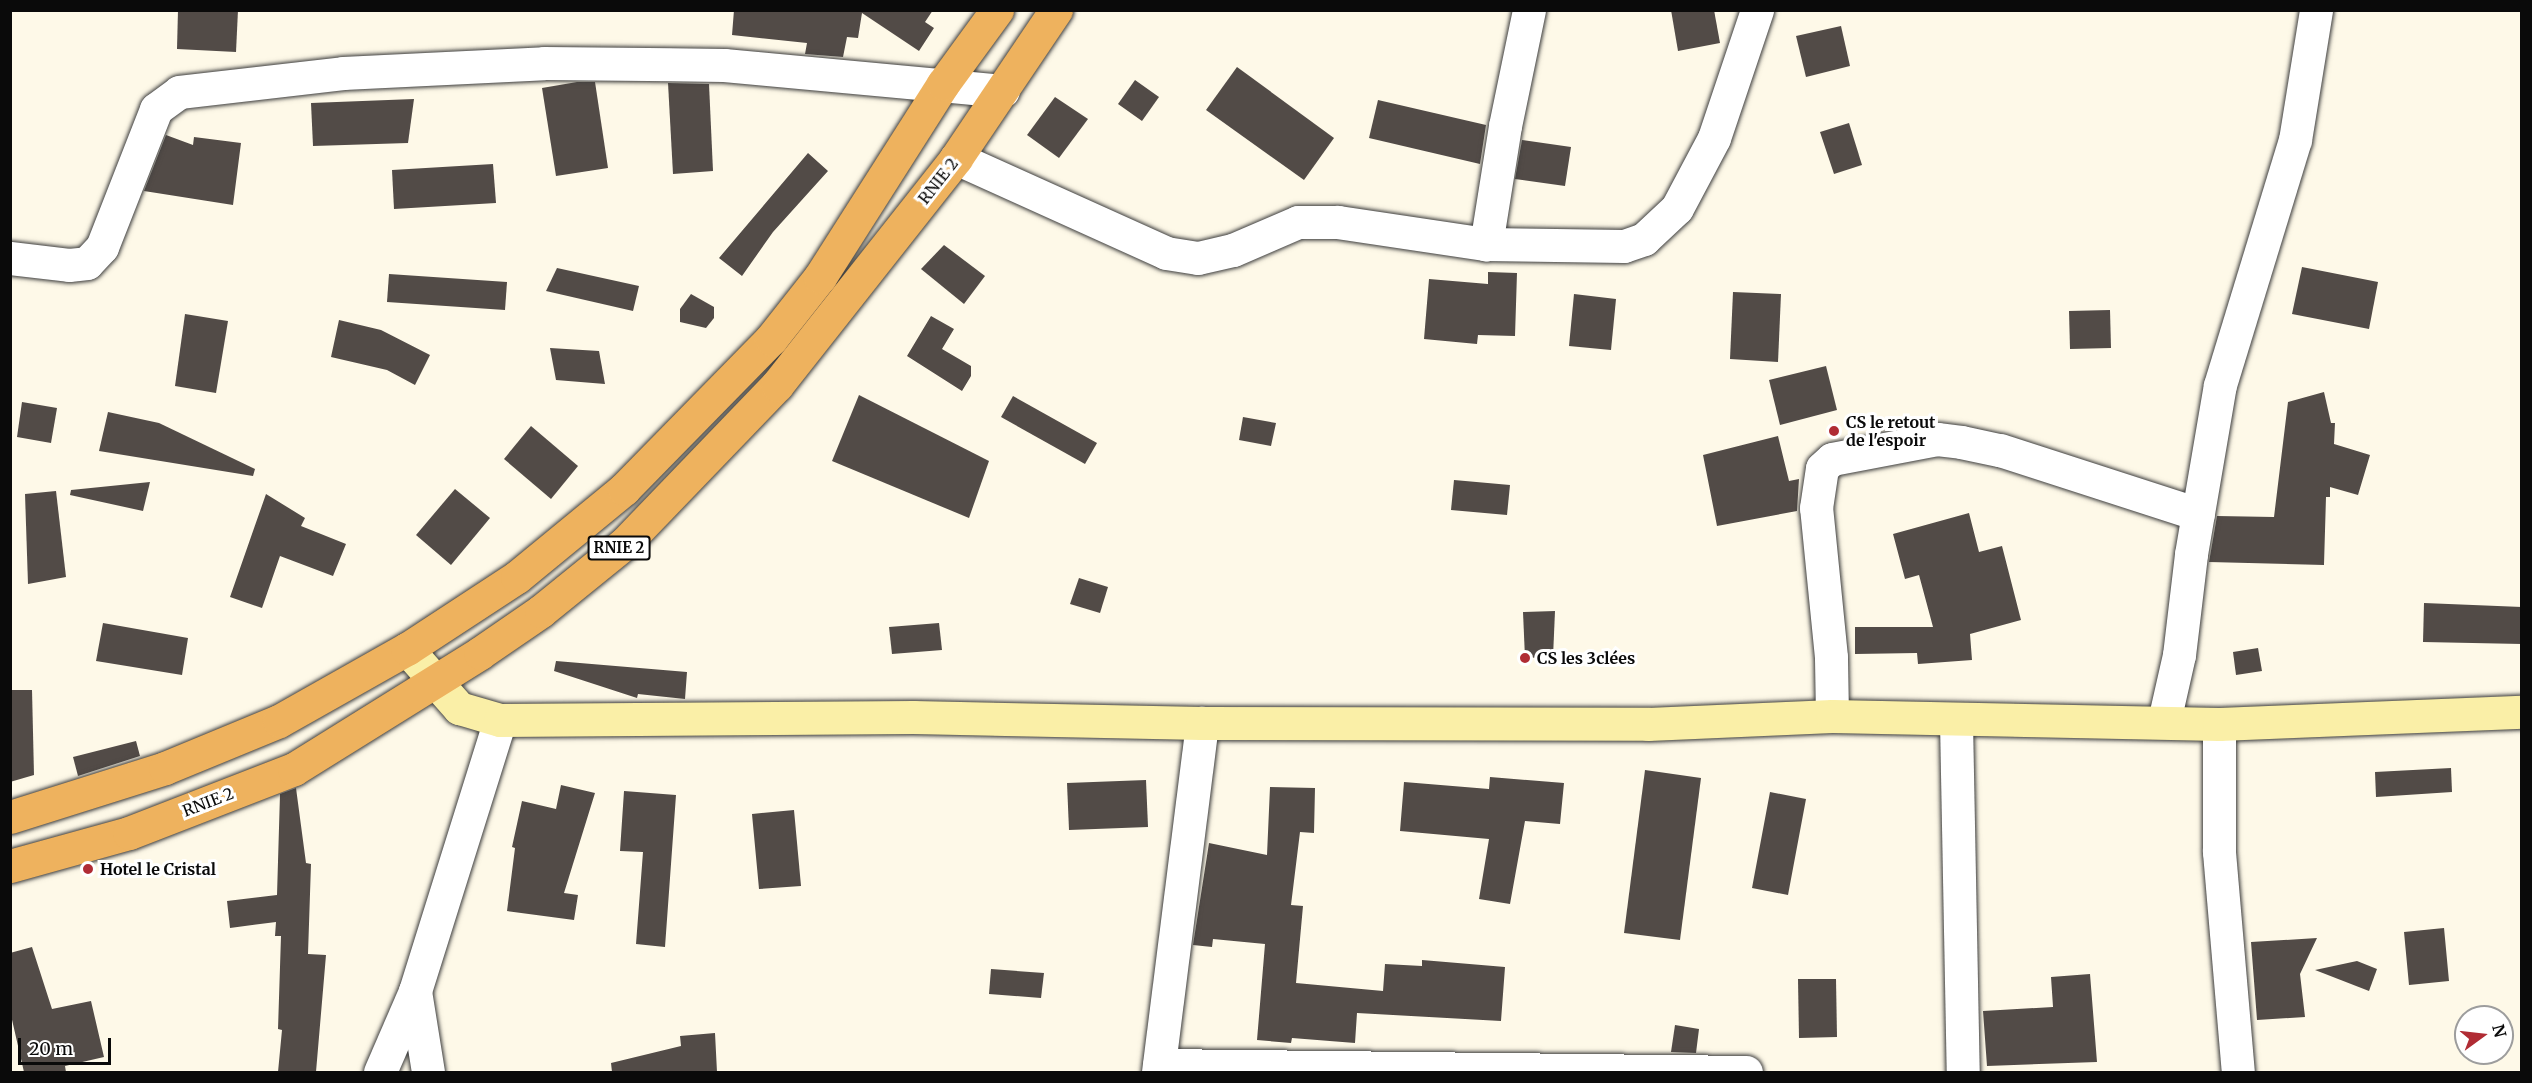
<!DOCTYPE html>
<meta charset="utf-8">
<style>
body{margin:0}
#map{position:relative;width:2532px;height:1083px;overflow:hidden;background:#fef9e8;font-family:Merriweather,serif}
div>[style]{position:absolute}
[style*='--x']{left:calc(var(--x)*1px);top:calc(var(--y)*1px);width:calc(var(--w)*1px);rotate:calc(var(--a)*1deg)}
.building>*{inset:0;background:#524b47}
.roads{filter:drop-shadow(0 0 2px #3d3d3d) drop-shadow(0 0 2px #3d3d3d)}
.minor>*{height:33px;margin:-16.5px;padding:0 16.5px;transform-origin:16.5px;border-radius:16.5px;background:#fff}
.secondary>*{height:33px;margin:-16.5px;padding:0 16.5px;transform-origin:16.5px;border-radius:16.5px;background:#faefa7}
.trunk>*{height:33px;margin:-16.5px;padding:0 16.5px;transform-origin:16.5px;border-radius:16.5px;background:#eeb25e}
.dots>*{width:16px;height:16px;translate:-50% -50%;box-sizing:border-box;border:3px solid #fff;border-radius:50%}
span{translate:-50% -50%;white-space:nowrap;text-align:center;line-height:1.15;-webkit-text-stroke:6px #fff;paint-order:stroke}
.shield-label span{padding:2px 4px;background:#fff;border:2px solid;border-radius:4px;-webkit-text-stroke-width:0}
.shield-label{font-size:15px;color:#0a0a0a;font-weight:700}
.street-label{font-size:16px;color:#0a0a0a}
.poi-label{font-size:16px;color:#0a0a0a;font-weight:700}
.left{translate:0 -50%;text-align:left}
.frame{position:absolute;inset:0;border:12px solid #0a0a0a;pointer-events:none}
.north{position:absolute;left:2454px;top:1005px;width:60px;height:60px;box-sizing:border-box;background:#fff;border:2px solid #9d9d9d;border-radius:50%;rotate:75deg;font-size:16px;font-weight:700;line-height:24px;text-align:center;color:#0a0a0a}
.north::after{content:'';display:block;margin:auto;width:21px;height:27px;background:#b02c34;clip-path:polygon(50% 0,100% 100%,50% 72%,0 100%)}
.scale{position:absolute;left:18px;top:1038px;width:93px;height:27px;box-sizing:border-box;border:3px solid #0a0a0a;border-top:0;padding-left:8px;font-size:18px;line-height:21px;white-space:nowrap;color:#0a0a0a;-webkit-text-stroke:4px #fff;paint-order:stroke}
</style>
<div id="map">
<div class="building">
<i style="clip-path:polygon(178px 10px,238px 10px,236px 52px,177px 49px)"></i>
<i style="clip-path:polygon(734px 10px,933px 10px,925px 22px,934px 28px,919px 51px,862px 13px,858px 38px,847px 37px,843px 57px,805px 54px,807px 43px,732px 35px)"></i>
<i style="clip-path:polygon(1671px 10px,1714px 10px,1720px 43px,1678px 51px)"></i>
<i style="clip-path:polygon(1841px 26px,1850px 66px,1806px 77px,1796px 36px)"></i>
<i style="clip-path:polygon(1237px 67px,1334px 138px,1304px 180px,1206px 110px)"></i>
<i style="clip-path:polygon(1135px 80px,1159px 97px,1142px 121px,1118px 104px)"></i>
<i style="clip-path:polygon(577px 82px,595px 82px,608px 168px,556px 176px,542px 88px)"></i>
<i style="clip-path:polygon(668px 83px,709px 84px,713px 171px,673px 174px)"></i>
<i style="clip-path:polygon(1055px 97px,1088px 119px,1059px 158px,1027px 135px)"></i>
<i style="clip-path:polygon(414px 99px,408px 143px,313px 146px,311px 103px)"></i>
<i style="clip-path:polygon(1378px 100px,1486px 125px,1480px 164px,1369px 138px)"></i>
<i style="clip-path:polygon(1849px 123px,1862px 165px,1834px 174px,1820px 132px)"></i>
<i style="clip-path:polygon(166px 135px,193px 145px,194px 137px,241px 143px,233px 205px,144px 191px)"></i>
<i style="clip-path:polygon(1522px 140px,1571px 147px,1565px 186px,1515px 179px)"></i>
<i style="clip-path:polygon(808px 153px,828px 171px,773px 232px,742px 276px,719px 258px)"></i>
<i style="clip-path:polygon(493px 164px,496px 203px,394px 209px,392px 170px)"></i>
<i style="clip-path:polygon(944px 245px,985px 276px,964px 304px,921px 269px)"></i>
<i style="clip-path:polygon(2302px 267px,2378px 282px,2369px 329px,2292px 314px)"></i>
<i style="clip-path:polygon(557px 268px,639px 286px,633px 311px,546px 291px)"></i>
<i style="clip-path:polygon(1488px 272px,1517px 273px,1515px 336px,1478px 335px,1477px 344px,1424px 339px,1429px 279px,1488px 284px)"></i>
<i style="clip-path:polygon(389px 274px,507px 282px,505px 310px,387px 302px)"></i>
<i style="clip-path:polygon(1733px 292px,1781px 294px,1778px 362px,1730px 359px)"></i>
<i style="clip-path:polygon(691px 294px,714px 307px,714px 318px,706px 328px,680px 322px,680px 309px)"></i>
<i style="clip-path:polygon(1574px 294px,1616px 299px,1611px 350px,1569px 346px)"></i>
<i style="clip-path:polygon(2110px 310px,2111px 348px,2070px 349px,2069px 311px)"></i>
<i style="clip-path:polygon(185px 314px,228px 321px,216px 393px,175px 386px)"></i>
<i style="clip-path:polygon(931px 316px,954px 329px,942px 349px,971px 366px,971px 376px,962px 391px,907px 356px)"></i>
<i style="clip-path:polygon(339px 320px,381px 330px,430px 355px,415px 385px,387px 370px,331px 357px)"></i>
<i style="clip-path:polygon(550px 348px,599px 351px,605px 384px,556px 380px)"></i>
<i style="clip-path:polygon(1826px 366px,1837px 410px,1780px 425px,1769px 380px)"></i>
<i style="clip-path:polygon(2324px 392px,2331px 423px,2335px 423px,2334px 444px,2370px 455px,2358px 495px,2330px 487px,2330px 497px,2326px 497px,2324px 565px,2209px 562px,2217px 516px,2274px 517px,2288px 402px)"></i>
<i style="clip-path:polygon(859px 395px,989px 461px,969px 518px,832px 461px)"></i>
<i style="clip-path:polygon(1013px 396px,1097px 443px,1085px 464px,1001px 417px)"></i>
<i style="clip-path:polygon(22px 402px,57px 408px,51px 443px,17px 437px)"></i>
<i style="clip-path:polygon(108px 412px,159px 423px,255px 469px,253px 476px,99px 451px)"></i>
<i style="clip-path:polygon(1243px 417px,1276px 423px,1271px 446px,1239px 440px)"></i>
<i style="clip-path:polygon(531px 426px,578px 466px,551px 499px,504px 459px)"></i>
<i style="clip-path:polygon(1778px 436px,1789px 481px,1799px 479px,1797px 511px,1717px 526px,1703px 455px)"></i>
<i style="clip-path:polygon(1454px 480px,1510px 485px,1507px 515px,1451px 510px)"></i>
<i style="clip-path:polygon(150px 482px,143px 511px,70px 495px,71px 490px)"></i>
<i style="clip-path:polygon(455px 489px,490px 518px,451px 565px,416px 535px)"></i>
<i style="clip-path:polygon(56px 491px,66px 577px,28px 584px,25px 494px)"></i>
<i style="clip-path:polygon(266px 494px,305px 518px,301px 526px,346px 544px,333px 576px,280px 556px,262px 608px,230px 597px)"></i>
<i style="clip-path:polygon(1969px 513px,1979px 552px,2002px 546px,2021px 620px,1970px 634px,1972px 660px,1918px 664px,1917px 653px,1855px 654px,1855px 627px,1933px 627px,1919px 575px,1905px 579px,1893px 534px)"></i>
<i style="clip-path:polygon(1079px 578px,1108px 587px,1100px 613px,1070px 604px)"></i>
<i style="clip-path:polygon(2424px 603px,2522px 607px,2522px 644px,2423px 642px)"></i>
<i style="clip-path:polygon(1555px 611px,1553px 657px,1525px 658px,1523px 612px)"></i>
<i style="clip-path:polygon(103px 623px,188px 638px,182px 675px,96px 661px)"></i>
<i style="clip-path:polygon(939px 623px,942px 650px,892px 654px,889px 627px)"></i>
<i style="clip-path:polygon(2258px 648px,2262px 671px,2236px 675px,2233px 652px)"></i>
<i style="clip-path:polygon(556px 661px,687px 672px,685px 699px,638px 694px,637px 698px,554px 671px)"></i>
<i style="clip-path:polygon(10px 690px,32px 690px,34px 775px,10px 782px)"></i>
<i style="clip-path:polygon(136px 741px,140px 756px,78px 776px,73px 757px)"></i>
<i style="clip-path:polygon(2451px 768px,2452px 792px,2376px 797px,2375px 772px)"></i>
<i style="clip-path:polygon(1645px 770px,1701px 778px,1680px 940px,1624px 933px)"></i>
<i style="clip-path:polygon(1490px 777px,1564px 783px,1560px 824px,1525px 821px,1510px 904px,1479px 899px,1489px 839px,1400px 831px,1404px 782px,1489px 789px)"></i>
<i style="clip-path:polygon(1146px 780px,1148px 827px,1069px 830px,1067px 783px)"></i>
<i style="clip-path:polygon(561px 785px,595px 793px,564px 893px,578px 895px,574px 920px,507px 911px,515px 848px,512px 847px,522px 801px,556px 809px)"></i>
<i style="clip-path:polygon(1270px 787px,1315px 788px,1314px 833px,1300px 832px,1291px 905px,1303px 906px,1296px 983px,1383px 991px,1385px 964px,1422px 966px,1422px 960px,1505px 967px,1501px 1021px,1357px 1013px,1355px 1043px,1292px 1038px,1291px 1043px,1257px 1040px,1265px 944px,1213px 939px,1212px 947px,1193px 945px,1209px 843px,1267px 855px)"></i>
<i style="clip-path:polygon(296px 788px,306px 863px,311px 864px,308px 954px,326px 955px,316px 1072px,278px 1072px,282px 1030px,278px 1029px,281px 936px,275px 936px,276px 922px,230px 928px,227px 901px,277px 895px,280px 794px)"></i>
<i style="clip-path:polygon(624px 791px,676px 795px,665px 947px,636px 944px,643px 852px,620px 851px)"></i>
<i style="clip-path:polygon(1770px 792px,1806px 799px,1788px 895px,1752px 888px)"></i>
<i style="clip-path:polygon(794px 810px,801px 886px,759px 889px,752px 814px)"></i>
<i style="clip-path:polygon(2444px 928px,2449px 981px,2409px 985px,2404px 932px)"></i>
<i style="clip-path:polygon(2317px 938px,2300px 974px,2305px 1017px,2257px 1020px,2251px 942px)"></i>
<i style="clip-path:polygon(32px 947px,52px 1009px,91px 1001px,104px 1057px,65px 1066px,66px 1072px,24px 1072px,10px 1011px,10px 953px)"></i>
<i style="clip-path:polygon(2357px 961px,2377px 969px,2369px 991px,2315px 970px)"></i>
<i style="clip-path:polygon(991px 969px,1044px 973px,1041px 998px,989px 994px)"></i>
<i style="clip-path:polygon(2090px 974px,2097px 1062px,1987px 1066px,1983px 1011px,2053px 1007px,2051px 977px)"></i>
<i style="clip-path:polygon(1798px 979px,1836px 979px,1837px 1037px,1799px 1038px)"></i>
<i style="clip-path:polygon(1675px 1025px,1699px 1029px,1696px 1053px,1671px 1052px)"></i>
<i style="clip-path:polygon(715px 1033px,717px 1072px,612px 1072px,611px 1063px,681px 1046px,680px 1036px)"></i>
</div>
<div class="roads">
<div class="minor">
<i style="--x:1529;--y:10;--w:118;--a:101.7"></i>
<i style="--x:1505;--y:126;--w:120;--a:99.1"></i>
<i style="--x:1486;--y:244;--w:138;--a:0.8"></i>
<i style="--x:1624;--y:246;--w:21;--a:-19"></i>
<i style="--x:1644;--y:239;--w:45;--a:-43.2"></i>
<i style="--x:1677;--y:208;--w:79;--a:-62.1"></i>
<i style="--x:1714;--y:138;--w:135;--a:-71.4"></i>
<i style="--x:956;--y:158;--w:230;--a:24.3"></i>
<i style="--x:1166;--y:253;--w:32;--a:9"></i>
<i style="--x:1198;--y:258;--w:36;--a:-13"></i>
<i style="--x:1233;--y:250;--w:71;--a:-23.3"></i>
<i style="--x:1298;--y:222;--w:40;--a:0"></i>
<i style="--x:1338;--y:222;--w:150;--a:8.5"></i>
<i style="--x:10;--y:258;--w:59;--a:6.8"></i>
<i style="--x:69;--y:265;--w:18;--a:-6"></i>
<i style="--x:87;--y:263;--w:22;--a:-47"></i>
<i style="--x:102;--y:247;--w:148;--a:-68.6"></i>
<i style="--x:156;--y:109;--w:29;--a:-36"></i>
<i style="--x:179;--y:92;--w:165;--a:-6.6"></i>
<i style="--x:343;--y:73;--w:201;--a:-2.8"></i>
<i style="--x:544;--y:63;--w:180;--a:0.6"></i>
<i style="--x:724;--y:65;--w:280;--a:5.3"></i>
<i style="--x:1832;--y:716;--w:59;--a:-91"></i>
<i style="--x:1831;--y:657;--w:150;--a:-95.7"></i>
<i style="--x:1816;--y:508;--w:40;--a:-81.5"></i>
<i style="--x:1822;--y:468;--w:13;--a:-42"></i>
<i style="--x:1832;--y:459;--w:107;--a:-10.8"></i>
<i style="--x:1937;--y:439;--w:24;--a:7"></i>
<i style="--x:1961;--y:442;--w:40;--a:12"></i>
<i style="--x:2000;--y:450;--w:208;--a:17.9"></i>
<i style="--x:1956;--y:721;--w:351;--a:88.9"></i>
<i style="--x:2164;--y:721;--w:68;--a:-77.2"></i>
<i style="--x:2179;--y:655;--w:102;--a:-83.2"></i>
<i style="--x:2191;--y:554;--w:171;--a:-80.3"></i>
<i style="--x:2220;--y:385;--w:256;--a:-73"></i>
<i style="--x:2295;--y:140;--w:132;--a:-80.8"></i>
<i style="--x:2219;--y:724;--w:128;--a:90"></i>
<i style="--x:2219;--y:852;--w:221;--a:85.1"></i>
<i style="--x:1159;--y:1065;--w:587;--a:0.68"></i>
<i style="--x:380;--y:1072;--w:88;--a:-66.6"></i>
<i style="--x:428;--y:1072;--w:82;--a:-99.1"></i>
<i style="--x:415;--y:991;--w:284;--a:-72.6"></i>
<i style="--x:1158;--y:1072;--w:352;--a:-82.8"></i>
</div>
<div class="secondary">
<i style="--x:407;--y:649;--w:79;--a:48.6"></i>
<i style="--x:459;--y:708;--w:43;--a:16.3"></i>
<i style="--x:500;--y:720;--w:413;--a:-0.4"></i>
<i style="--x:913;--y:717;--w:289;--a:1.2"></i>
<i style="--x:1202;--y:723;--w:446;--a:0.1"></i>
<i style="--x:1648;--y:724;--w:184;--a:-2.5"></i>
<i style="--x:1832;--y:716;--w:387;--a:1.2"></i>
<i style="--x:2219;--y:724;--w:303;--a:-2.3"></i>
</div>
<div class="trunk">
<i style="--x:10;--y:817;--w:163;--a:-17.5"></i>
<i style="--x:165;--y:768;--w:123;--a:-22.4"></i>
<i style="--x:279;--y:721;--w:147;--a:-29.4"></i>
<i style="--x:407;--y:649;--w:131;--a:-33.2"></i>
<i style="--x:517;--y:577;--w:139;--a:-39.4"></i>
<i style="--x:624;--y:489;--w:210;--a:-45.6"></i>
<i style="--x:771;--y:339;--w:79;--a:-51.7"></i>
<i style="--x:820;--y:277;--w:229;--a:-57.5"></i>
<i style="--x:943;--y:84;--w:92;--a:-53.9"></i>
<i style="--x:10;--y:866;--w:123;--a:-15.5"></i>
<i style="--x:129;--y:833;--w:177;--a:-21.2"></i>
<i style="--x:294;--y:769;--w:219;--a:-31.9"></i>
<i style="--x:480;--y:653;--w:74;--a:-34.5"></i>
<i style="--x:541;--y:611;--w:108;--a:-39"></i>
<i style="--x:625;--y:543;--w:219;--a:-46.1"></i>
<i style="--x:777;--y:385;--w:289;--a:-51.7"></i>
<i style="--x:956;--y:158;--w:179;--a:-56"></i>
</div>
</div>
<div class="dots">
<i style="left:1834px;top:431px;background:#b02c34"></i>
<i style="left:1525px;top:658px;background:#b02c34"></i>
<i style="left:88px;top:869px;background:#b02c34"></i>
</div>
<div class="shield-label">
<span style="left:619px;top:548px">RNIE 2</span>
</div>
<div class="street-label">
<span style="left:938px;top:181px;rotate:-52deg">RNIE 2</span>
<span style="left:208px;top:802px;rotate:-21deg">RNIE 2</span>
</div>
<div class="poi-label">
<span class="left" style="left:1846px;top:431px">CS le retout<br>de l'espoir</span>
<span class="left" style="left:1537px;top:658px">CS les 3clées</span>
<span class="left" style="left:100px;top:869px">Hotel le Cristal</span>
</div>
<div class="frame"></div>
<div class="north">N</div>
<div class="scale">20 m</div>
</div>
